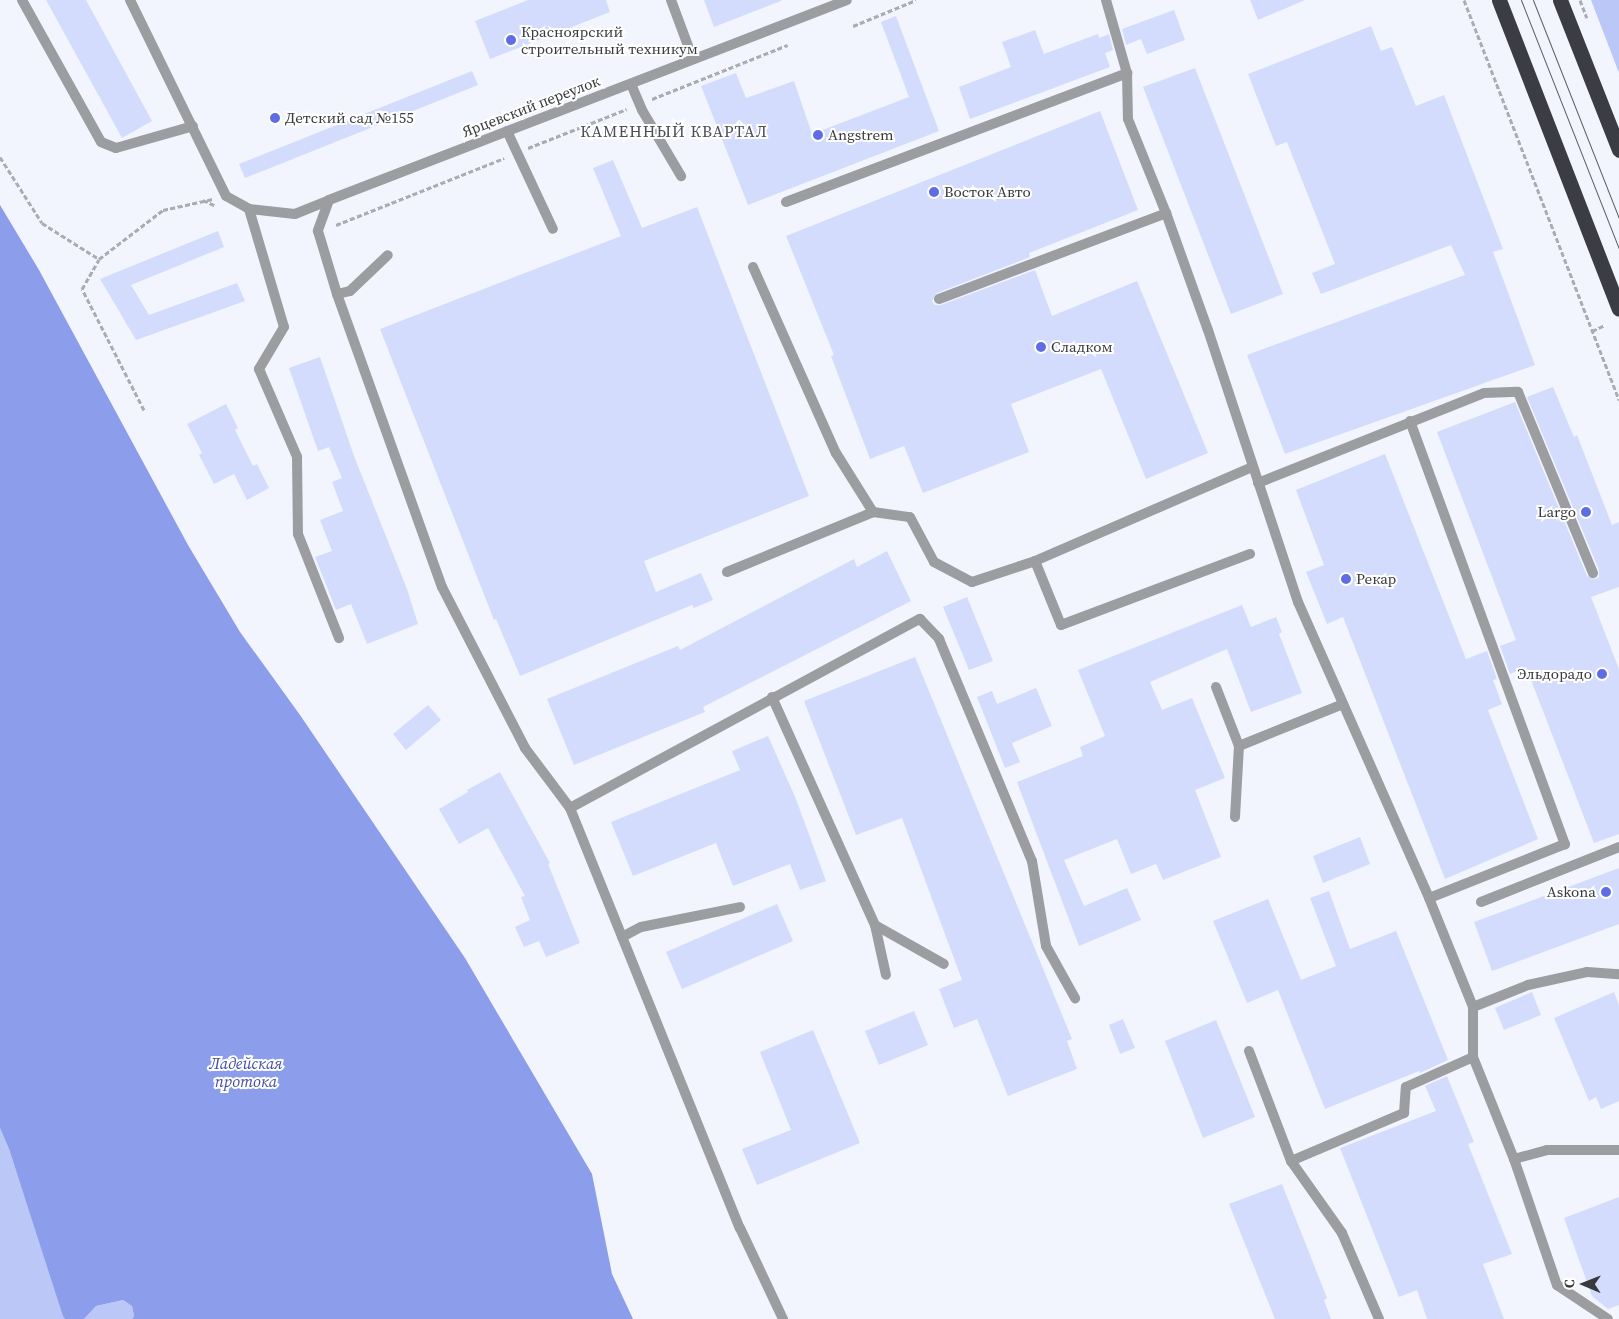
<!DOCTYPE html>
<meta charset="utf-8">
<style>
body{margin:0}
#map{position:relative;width:1619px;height:1319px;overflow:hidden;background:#f2f5fd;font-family:"Source Serif 4",serif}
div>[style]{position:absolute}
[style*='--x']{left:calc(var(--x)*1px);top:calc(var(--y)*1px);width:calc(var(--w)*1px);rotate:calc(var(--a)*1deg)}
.green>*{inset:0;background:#bbc7f6}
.water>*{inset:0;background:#8c9deb}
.building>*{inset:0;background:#d3dcfd}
.path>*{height:3px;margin-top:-1.5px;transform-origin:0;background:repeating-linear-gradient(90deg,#aaacb2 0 5px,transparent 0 7.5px)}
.lane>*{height:10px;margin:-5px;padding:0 5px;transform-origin:5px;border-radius:5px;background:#9c9da0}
.street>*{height:10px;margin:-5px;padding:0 5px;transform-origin:5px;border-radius:5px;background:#9c9da0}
.highway>*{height:15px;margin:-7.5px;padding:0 7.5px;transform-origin:7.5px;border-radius:7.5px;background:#3c3d44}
.tram>*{height:1px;margin:-0.5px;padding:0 0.5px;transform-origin:0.5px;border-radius:0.5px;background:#5d5f63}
.dots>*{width:14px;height:14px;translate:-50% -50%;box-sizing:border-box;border:2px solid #fff;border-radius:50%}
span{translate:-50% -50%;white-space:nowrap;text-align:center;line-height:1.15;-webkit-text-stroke:4px #fff;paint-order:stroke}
.poi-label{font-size:15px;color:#38393c}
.left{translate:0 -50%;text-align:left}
.right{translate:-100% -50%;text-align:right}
.street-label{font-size:15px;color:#38393c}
.neighbourhood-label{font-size:16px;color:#4d4f55;letter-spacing:1px}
.water-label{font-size:16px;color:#404ba6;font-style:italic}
.north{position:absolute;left:1559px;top:1259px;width:50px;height:50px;-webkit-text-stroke:4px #fff;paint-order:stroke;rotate:271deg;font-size:14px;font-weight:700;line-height:20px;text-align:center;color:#38393c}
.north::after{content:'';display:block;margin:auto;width:18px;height:22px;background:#38393c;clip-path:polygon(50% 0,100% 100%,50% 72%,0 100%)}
</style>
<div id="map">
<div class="green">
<i style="clip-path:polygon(1591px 0,1619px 0,1619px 73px)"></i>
<i style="clip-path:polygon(0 1128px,9px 1149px,65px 1319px,0 1319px)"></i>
<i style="clip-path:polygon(123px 1300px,132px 1306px,134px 1316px,132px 1319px,84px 1319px,96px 1306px)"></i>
</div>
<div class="water">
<i style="clip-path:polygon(0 205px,39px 270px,188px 545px,240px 632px,300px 715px,465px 958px,592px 1174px,612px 1274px,633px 1319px,132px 1319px,134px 1316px,132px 1306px,123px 1300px,96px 1306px,84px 1319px,65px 1319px,63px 1316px,9px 1149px,0 1128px)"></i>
</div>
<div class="building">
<i style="clip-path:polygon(46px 0,86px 0,152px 121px,122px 138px)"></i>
<i style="clip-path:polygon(528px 0,606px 0,610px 12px,490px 59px,475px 21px)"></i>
<i style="clip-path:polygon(704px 0,781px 0,781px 1px,714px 27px)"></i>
<i style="clip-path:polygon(1250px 0,1305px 0,1258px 20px)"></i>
<i style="clip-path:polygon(1174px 10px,1185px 40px,1147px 54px,1141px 39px,1126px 45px,1122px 29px)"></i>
<i style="clip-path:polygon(896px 16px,939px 131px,748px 205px,701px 86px,736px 73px,746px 98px,794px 81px,812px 134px,909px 97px,881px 22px)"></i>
<i style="clip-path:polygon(1371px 26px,1381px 51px,1392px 47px,1416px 106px,1444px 95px,1503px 249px,1493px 252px,1535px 365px,1285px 454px,1247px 355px,1465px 275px,1451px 245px,1321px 294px,1312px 273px,1335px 264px,1287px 142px,1276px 146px,1248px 74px)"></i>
<i style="clip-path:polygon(1035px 30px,1044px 54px,1098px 34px,1099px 38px,1109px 34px,1113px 50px,1105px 53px,1110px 67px,970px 119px,959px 87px,1011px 67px,1002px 42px)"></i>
<i style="clip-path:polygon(1195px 68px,1283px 294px,1231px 314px,1143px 87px)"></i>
<i style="clip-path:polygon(472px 71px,478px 85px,245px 178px,239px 164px)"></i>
<i style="clip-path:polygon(1100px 111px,1138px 210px,1029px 253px,1030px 257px,937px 293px,932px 301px,935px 305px,941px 305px,1035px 270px,1052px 316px,1137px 281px,1208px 453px,1146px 479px,1101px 369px,1011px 404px,1029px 452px,923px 493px,904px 446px,870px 459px,831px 356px,834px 355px,786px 236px)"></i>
<i style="clip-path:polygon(613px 160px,642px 228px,697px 207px,809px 496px,644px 561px,656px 592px,701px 573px,713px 600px,694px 608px,692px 605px,520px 676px,496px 619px,494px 620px,380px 329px,621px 236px,593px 168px)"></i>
<i style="clip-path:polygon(218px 231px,224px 247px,131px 285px,149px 315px,237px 283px,245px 301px,136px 340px,100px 279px)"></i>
<i style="clip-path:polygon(320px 357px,354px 456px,407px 589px,418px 624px,367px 644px,351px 604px,336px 610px,315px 557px,332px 551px,320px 520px,343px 511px,332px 482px,342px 478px,329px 447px,318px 451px,289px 368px)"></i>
<i style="clip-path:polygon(1553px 387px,1574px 437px,1577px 435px,1612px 525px,1619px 522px,1619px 587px,1591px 597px,1619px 669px,1619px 834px,1594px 843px,1526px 667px,1510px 674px,1500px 646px,1516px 640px,1437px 432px,1515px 402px,1587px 576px,1595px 579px,1599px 577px,1599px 570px,1527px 397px)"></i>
<i style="clip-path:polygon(226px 404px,238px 428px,235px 430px,253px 466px,257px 464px,269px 488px,247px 500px,234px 474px,214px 484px,199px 455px,202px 453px,187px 424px)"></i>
<i style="clip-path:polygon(1385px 454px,1466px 659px,1487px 651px,1497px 679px,1493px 680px,1502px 704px,1488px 710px,1538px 839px,1445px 879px,1343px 617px,1327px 624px,1306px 572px,1324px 565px,1296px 490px)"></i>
<i style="clip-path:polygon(887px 551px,911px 601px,703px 707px,705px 712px,574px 765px,547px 699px,678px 646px,680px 650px,854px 559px,857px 567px)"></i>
<i style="clip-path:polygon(967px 597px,993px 661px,969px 670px,943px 607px)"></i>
<i style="clip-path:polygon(1242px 605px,1251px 627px,1276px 617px,1282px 632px,1279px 634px,1302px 693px,1251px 712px,1227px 649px,1150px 682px,1162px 710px,1192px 698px,1225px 778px,1195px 790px,1221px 857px,1163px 880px,1156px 864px,1131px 874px,1117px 839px,1064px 860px,1084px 906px,1127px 888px,1141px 920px,1079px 946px,1017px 782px,1083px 756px,1080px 747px,1105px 736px,1078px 670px)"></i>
<i style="clip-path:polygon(915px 657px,1072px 1039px,1067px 1041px,1077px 1069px,1008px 1096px,977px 1019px,954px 1028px,939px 989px,962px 980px,902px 818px,856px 835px,804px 701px)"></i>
<i style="clip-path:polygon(1036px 688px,1052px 726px,1012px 743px,1020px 762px,1005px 768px,977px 697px,992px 691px,997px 704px)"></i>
<i style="clip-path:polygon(428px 705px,441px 720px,406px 750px,393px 734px)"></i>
<i style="clip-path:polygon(768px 736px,796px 799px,826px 881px,800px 890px,790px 864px,733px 886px,716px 843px,633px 876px,611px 822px,740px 770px,732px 751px)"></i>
<i style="clip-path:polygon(500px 772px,550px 863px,548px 864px,580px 943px,546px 957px,539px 941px,524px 947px,515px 927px,530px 920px,521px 897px,525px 896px,488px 828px,459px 844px,439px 809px,468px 792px,467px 790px)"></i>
<i style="clip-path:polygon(1360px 837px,1370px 864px,1323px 883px,1313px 856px)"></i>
<i style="clip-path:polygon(1619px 868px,1619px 924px,1492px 971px,1474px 922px)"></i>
<i style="clip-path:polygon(1329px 891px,1350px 949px,1396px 931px,1448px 1060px,1420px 1073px,1419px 1071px,1325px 1109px,1278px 990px,1247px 1003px,1213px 921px,1268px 899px,1301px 980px,1336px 966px,1310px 898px)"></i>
<i style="clip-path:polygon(777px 904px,793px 941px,682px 989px,666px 952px)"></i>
<i style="clip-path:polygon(1532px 992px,1541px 1015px,1504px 1030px,1495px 1008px)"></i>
<i style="clip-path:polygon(1614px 992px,1619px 1005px,1619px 1101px,1601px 1109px,1596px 1097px,1589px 1101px,1554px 1018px)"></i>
<i style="clip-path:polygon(914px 1011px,928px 1045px,879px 1065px,865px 1031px)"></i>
<i style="clip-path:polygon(1123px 1019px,1135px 1048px,1120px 1054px,1109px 1025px)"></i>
<i style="clip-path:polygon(1216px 1020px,1255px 1117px,1203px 1138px,1165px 1041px)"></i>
<i style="clip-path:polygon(813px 1030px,860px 1143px,757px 1185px,742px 1149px,791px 1130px,760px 1052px)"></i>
<i style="clip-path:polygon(1447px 1076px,1474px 1142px,1468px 1144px,1512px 1254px,1483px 1264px,1504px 1319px,1427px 1319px,1417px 1290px,1399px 1297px,1340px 1148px,1436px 1111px,1425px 1086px)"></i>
<i style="clip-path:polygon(1282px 1184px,1327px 1298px,1324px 1300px,1331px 1319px,1275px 1319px,1229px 1204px)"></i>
<i style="clip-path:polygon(1619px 1197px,1619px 1305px,1608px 1309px,1592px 1296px,1564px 1218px)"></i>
</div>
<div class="path">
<i style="--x:1464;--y:0;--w:429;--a:68.8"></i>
<i style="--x:1580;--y:0;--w:19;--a:69"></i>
<i style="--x:853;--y:26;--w:68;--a:-22.4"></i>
<i style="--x:652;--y:99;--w:146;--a:-21.7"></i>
<i style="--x:528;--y:148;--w:106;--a:-21.5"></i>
<i style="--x:0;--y:157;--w:78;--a:57.5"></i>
<i style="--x:42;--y:223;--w:67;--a:32.3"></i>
<i style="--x:203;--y:200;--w:14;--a:25"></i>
<i style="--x:336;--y:225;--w:181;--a:-21.7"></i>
<i style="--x:1592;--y:331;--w:14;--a:-25"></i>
<i style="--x:144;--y:410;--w:136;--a:-117.1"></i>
<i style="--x:82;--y:289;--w:34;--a:-60"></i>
<i style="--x:99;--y:259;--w:81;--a:-37.4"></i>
<i style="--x:163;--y:210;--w:51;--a:-12.4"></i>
</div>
<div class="lane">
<i style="--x:22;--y:0;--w:162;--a:60.9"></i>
<i style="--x:101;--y:142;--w:16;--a:22"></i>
<i style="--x:116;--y:148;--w:80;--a:-15.9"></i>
<i style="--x:1106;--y:0;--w:76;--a:74"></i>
<i style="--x:1127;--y:73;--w:46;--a:88.8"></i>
<i style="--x:1128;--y:119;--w:101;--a:68"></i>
<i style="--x:1166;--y:213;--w:124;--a:70.3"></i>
<i style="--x:1208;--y:330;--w:287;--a:71.7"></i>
<i style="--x:1298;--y:602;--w:324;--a:66.1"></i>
<i style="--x:1429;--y:898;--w:118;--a:68"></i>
<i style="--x:1473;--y:1007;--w:50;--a:90"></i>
<i style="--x:1473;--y:1057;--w:110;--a:68.1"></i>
<i style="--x:1514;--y:1159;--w:133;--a:71.2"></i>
<i style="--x:1557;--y:1285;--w:61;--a:33.7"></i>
<i style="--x:631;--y:84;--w:28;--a:67"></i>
<i style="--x:642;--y:110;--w:77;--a:59.4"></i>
<i style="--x:507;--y:131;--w:108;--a:64.9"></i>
<i style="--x:329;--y:200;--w:33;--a:110"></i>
<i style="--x:318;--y:231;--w:66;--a:73.2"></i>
<i style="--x:337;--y:294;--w:311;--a:70.3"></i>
<i style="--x:442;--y:587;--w:181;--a:62.7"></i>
<i style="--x:525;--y:748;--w:75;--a:53.1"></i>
<i style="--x:570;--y:808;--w:453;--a:68"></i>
<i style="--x:740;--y:1228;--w:101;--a:64.7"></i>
<i style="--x:786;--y:202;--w:365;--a:-20.7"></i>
<i style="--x:249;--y:209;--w:123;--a:73.5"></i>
<i style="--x:284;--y:327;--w:49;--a:120.8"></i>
<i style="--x:259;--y:369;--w:96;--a:66.6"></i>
<i style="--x:297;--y:457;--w:77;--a:89.3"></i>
<i style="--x:298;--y:534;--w:112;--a:68.5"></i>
<i style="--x:753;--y:267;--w:204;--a:66"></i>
<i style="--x:836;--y:453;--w:70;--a:57.9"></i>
<i style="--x:873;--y:512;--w:37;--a:8"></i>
<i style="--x:910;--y:517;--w:51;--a:61.9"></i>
<i style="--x:934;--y:562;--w:43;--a:27.8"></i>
<i style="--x:972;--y:582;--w:66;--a:-18.4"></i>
<i style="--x:1035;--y:561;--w:236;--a:-23.4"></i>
<i style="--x:337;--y:294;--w:13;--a:-13"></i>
<i style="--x:350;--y:291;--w:52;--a:-43.5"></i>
<i style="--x:939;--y:299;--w:243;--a:-20.7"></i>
<i style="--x:1410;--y:421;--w:451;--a:69.9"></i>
<i style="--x:1565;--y:844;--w:146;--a:158.3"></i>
<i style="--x:1258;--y:483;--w:243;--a:-21.7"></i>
<i style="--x:1484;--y:393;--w:34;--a:-2"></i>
<i style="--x:1518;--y:392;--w:196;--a:67.5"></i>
<i style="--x:1035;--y:561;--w:69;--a:67.9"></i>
<i style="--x:1061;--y:625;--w:202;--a:-20.6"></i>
<i style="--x:727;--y:572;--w:158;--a:-22.3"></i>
<i style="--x:1216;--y:687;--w:63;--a:68.7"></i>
<i style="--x:1239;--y:746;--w:112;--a:-22"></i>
<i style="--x:772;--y:697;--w:250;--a:65.7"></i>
<i style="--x:875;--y:925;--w:51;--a:77.6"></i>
<i style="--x:570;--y:808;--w:398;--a:-28.4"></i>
<i style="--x:920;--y:619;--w:28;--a:46"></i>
<i style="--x:939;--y:639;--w:241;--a:67.3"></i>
<i style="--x:1032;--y:861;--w:86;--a:80.6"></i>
<i style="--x:1046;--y:946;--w:60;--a:60.9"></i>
<i style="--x:1235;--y:817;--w:71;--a:-86.8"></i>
<i style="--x:1481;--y:902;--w:149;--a:-21.7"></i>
<i style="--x:875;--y:925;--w:79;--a:29.5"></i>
<i style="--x:622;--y:937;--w:21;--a:-28"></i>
<i style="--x:641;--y:927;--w:101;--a:-11.4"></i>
<i style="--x:1473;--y:1007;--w:59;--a:-21.8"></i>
<i style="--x:1528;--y:985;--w:60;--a:-12.4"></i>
<i style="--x:1587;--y:972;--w:32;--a:4"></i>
<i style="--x:1249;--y:1051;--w:118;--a:69.1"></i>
<i style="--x:1514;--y:1159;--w:34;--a:-15"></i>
<i style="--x:1547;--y:1150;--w:72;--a:0"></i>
<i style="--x:1379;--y:1319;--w:94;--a:-113.3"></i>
<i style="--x:1342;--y:1233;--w:88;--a:-125.3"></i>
<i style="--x:1291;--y:1161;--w:123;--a:-23"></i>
<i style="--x:1404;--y:1113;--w:26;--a:-86"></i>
<i style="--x:1406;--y:1087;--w:73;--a:-24.1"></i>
</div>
<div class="street">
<i style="--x:130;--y:0;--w:218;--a:63.9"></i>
<i style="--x:226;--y:196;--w:26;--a:29"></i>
<i style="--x:249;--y:209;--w:46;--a:6.2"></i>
<i style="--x:295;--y:214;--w:37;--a:-22"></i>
<i style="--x:329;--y:200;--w:555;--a:-21.11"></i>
<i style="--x:671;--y:0;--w:63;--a:69.6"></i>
</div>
<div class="highway">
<i style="--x:1499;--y:0;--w:331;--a:68.8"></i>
<i style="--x:1560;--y:0;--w:161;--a:68.5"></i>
</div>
<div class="tram">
<i style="--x:1521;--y:0;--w:268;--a:68.5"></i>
<i style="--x:1533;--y:0;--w:234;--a:68.5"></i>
</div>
<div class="dots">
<i style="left:511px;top:40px;background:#5e6de5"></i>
<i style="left:275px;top:118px;background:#5e6de5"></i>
<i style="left:818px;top:135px;background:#5e6de5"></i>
<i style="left:934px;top:192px;background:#5e6de5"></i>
<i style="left:1041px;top:347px;background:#5e6de5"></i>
<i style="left:1586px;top:512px;background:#5e6de5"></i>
<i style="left:1346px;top:579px;background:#5e6de5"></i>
<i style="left:1602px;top:674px;background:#5e6de5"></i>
<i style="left:1606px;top:892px;background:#5e6de5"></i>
</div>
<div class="poi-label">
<span class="left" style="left:521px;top:40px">Красноярский<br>строительный техникум</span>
<span class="left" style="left:285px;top:118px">Детский сад №155</span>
<span class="left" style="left:828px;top:135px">Angstrem</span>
<span class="left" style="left:944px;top:192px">Восток Авто</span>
<span class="left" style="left:1051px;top:347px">Сладком</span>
<span class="right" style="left:1576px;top:512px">Largo</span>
<span class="left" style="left:1356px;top:579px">Рекар</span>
<span class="right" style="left:1592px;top:674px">Эльдорадо</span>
<span class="right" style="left:1596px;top:892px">Askona</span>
</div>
<div class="street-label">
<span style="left:531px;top:106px;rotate:-21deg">Ярцевский переулок</span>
</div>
<div class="neighbourhood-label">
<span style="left:674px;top:131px">КАМЕННЫЙ КВАРТАЛ</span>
</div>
<div class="water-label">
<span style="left:246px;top:1072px">Ладейская<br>протока</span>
</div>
<div class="north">С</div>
</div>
